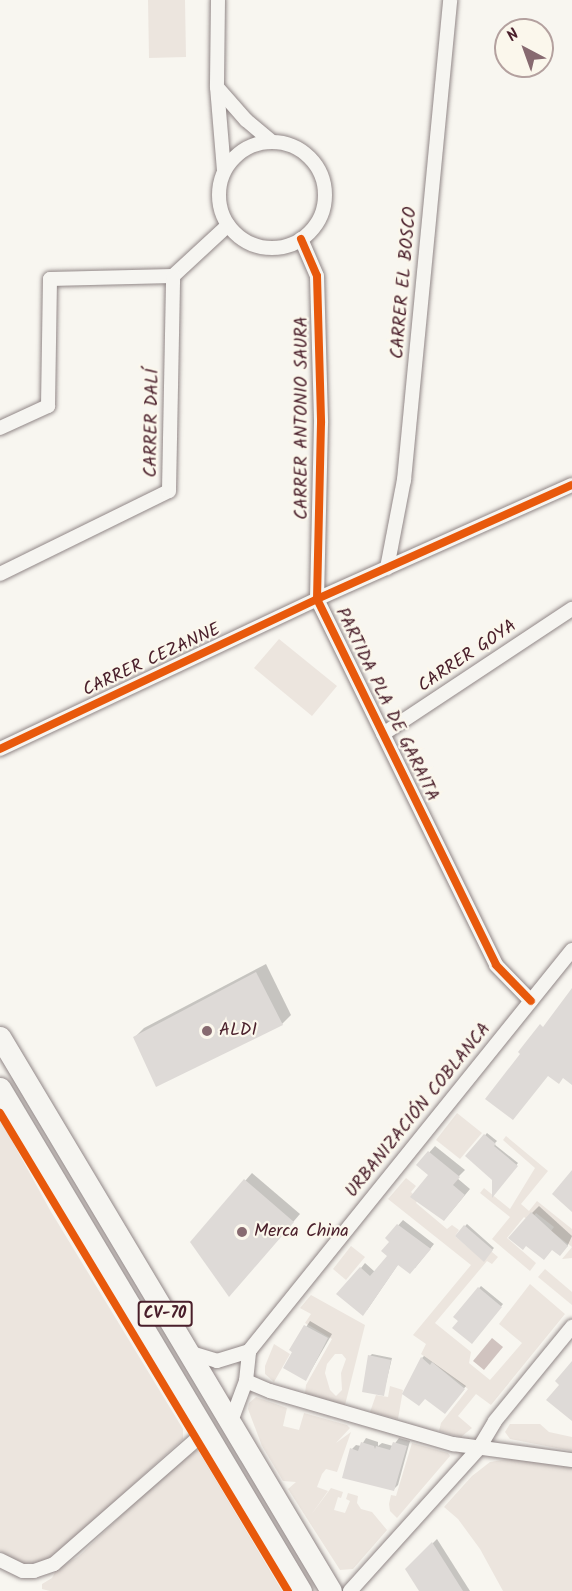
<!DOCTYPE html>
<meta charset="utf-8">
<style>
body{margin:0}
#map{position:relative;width:572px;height:1591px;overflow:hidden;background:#f8f6f0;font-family:Kalam,sans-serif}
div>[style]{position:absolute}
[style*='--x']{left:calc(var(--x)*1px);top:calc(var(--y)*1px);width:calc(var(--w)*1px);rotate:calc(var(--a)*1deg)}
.green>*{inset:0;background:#ece5de}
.water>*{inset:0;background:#d0c3bf}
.shadow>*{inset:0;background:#0003}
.building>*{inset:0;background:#dedad7}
.roads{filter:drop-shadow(0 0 2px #918787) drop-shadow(0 0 2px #918787)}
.street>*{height:14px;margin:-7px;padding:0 7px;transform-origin:7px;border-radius:7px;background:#f6f5f1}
.street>.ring{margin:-7px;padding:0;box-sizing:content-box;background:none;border:14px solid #f6f5f1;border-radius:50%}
.primary>*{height:21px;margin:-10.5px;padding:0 10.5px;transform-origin:10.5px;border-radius:10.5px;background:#f6f5f1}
.cycleway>*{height:8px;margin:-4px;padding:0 4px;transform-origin:4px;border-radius:4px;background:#e8590c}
.dots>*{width:16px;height:16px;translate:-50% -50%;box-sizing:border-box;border:3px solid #fbf7ec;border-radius:50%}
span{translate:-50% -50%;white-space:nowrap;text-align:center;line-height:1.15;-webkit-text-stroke:4.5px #fbf7ec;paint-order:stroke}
.shield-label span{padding:2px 4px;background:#fbf7ec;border:2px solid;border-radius:4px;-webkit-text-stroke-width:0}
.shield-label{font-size:16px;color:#4a1f2b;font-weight:700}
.street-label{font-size:18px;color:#4a1f2b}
.poi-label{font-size:18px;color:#4a1f2b}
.left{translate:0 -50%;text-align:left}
.north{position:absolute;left:494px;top:18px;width:60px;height:60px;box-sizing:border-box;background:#fbf7ec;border:2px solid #b4a19f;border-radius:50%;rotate:319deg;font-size:16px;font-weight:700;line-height:24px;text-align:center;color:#4a1f2b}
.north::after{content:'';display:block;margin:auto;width:21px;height:27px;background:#876a70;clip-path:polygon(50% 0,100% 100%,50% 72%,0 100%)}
</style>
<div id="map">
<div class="green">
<i style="clip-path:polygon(148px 0,185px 0,186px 57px,149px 58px)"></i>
<i style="clip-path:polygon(279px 639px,337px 686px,312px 716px,254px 668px)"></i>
<i style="clip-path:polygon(457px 1113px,482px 1133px,460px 1159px,436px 1140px)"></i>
<i style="clip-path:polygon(0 1119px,50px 1210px,183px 1429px,183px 1439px,60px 1551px,41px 1563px,19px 1563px,0 1551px)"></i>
<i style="clip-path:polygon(506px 1136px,548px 1171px,521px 1204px,529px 1211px,537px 1201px,572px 1229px,572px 1258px,562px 1259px,572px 1247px,551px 1231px,554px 1227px,536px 1213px,529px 1221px,524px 1217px,507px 1238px,536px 1263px,530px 1271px,492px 1239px,510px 1217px,480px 1193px,484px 1188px,510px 1209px,535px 1168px,503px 1140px)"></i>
<i style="clip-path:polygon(406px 1178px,416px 1186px,411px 1192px,418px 1199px,416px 1203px,447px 1229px,452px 1225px,459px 1230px,455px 1236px,470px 1249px,486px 1247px,498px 1257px,492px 1264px,487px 1261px,435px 1323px,471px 1352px,469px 1363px,490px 1380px,522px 1343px,499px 1324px,530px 1284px,565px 1314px,491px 1405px,476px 1394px,458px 1416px,472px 1428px,461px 1437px,439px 1431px,441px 1423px,468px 1389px,421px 1354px,426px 1344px,413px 1335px,471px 1265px,388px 1199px)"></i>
<i style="clip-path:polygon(351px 1246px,365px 1257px,346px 1280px,333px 1269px)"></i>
<i style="clip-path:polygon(545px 1269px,572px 1292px,572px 1305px,538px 1277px)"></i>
<i style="clip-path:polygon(evenodd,311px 1295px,365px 1325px,345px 1405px,305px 1394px,306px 1385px,332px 1339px,305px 1323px,311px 1314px,300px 1308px,311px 1295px,335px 1354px,342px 1354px,346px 1359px,341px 1373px,342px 1390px,336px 1396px,330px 1390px,325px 1373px,327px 1364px,335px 1354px)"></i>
<i style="clip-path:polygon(274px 1344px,290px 1354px,274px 1382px,265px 1374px,265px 1366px)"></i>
<i style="clip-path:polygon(390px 1386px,403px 1390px,398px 1419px,370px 1412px,376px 1395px,388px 1397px)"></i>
<i style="clip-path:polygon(256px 1397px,287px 1408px,283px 1426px,299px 1430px,304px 1413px,347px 1425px,350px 1428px,336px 1443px,351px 1432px,337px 1472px,326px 1469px,322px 1474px,317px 1487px,328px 1491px,311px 1515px,331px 1488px,343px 1492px,341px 1498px,338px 1497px,334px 1510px,345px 1513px,350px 1501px,346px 1499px,348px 1493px,358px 1496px,357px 1503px,361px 1509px,372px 1512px,387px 1530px,353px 1569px,340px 1570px,288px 1489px,296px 1482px,283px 1481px,262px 1446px,248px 1409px,249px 1403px)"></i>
<i style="clip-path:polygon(510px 1424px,540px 1424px,549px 1432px,572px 1437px,572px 1451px,510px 1439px,505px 1432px)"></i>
<i style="clip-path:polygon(412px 1443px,448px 1453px,450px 1456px,397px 1518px,390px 1511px,389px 1504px,391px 1495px,396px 1496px)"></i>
<i style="clip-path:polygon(198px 1450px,282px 1591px,50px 1591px,42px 1589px,42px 1584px,52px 1578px,56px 1570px,79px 1556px,173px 1466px,190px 1452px)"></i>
<i style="clip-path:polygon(515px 1458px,572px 1465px,572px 1591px,503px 1591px,480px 1549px,458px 1519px,444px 1507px,472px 1476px,490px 1462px)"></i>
</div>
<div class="water">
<i style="clip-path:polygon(492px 1338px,503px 1347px,484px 1370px,473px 1361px)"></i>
</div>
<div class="shadow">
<i style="clip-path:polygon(266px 964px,291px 1015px,282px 1024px,135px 1037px,144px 1028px)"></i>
<i style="clip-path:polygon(487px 1133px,497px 1141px,494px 1144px,518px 1163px,493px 1195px,494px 1180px,467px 1156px)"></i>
<i style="clip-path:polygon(435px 1146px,465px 1170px,457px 1178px,470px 1189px,450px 1213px,430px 1175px,418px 1165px)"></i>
<i style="clip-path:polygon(252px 1173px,300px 1214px,236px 1288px,192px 1242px)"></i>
<i style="clip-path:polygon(539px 1206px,572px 1236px,567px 1247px,553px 1249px,527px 1245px,532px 1213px)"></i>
<i style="clip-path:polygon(403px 1220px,434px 1244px,415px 1268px,399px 1263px,367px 1310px,361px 1268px,365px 1263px,375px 1272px,390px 1255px,391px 1241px,387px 1238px)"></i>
<i style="clip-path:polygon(467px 1224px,494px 1248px,484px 1259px,457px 1235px)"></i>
<i style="clip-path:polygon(481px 1286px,503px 1304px,472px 1342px,455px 1316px)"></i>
<i style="clip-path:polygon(310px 1321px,332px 1334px,306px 1379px,291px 1350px)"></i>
<i style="clip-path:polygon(372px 1354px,392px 1358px,383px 1395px,370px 1356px)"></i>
<i style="clip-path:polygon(424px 1356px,466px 1386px,445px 1412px,422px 1358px)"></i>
<i style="clip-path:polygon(366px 1438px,378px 1442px,378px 1446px,382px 1443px,393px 1446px,399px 1438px,410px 1441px,398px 1485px,394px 1489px,352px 1449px,356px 1445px,361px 1446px)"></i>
<i style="clip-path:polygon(437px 1539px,470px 1591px,421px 1591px,407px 1569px)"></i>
</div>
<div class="building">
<i style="clip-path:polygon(256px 972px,283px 1025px,156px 1087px,133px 1037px)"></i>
<i style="clip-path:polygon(572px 988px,572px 1085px,563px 1078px,559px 1084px,548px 1076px,513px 1120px,485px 1099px,520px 1054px,518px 1052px,525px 1043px,540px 1024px,543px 1027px)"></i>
<i style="clip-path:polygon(484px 1134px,496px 1144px,494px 1146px,518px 1166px,492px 1198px,492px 1180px,465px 1156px)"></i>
<i style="clip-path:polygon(428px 1151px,460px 1177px,453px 1185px,465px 1195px,444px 1221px,410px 1197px,428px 1175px,416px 1165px)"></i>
<i style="clip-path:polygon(572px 1170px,572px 1212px,552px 1194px)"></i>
<i style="clip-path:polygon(244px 1179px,294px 1222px,229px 1297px,190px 1242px)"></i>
<i style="clip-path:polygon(531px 1212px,568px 1246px,560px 1256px,552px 1250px,544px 1260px,526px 1246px,523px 1250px,508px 1238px)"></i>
<i style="clip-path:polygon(397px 1224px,431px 1249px,410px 1274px,398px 1265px,363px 1316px,336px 1294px,360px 1267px,370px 1276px,387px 1256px,381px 1251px,389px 1242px,385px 1238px)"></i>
<i style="clip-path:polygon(464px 1225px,493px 1250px,484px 1262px,455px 1236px)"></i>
<i style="clip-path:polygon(478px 1287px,502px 1307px,472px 1344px,452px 1328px,458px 1321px,453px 1317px)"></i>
<i style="clip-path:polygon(304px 1325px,328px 1338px,306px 1381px,283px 1368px,292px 1352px,289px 1350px)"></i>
<i style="clip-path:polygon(368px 1355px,391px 1360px,384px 1396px,362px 1392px)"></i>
<i style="clip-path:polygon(421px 1357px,430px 1365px,432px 1362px,465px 1389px,445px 1414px,425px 1399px,419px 1406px,402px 1394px)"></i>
<i style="clip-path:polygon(572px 1361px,572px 1421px,546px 1400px,559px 1385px,555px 1381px)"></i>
<i style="clip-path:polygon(361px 1442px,374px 1446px,375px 1449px,376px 1446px,390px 1450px,393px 1442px,407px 1446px,394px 1491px,342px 1478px,350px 1448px,358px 1451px)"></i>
<i style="clip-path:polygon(432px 1542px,463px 1591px,419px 1591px,405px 1569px)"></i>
</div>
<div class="roads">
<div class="street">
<i style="--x:218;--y:0;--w:87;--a:90.7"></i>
<i style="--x:217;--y:87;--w:84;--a:85.2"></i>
<i style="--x:217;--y:87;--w:44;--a:48.7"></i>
<i style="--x:246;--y:120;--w:34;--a:40"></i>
<i class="ring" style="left:219px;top:142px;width:92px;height:92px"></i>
<i style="--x:301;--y:239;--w:40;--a:66.6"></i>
<i style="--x:317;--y:276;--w:147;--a:88.4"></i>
<i style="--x:321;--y:423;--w:176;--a:91.3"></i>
<i style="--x:317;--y:599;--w:407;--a:63.9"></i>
<i style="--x:496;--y:965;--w:50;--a:45.8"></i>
<i style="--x:0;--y:428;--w:53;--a:-24.6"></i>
<i style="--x:48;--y:406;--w:127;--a:-89.1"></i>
<i style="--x:50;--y:279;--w:123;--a:-1.4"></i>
<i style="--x:173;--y:276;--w:75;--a:-42.8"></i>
<i style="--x:387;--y:568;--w:90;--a:-79.1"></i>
<i style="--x:404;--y:480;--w:482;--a:-84.5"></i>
<i style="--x:0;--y:574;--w:188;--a:-26.2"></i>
<i style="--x:169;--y:491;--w:215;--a:-88.9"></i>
<i style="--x:383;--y:734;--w:227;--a:-33.5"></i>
<i style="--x:0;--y:749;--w:351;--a:-25.3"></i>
<i style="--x:317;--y:599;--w:279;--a:-24.1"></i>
<i style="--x:249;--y:1351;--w:515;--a:-51.15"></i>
<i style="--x:188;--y:1352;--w:30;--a:17"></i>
<i style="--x:217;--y:1361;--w:34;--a:-17"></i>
<i style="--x:246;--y:1381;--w:26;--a:23"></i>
<i style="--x:270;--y:1391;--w:191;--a:16.2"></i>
<i style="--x:453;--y:1444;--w:120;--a:7.7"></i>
<i style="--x:230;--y:1424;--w:46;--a:-69.6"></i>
<i style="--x:246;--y:1381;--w:30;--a:-84"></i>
<i style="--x:0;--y:1560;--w:25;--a:26"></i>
<i style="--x:23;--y:1571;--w:11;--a:0"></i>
<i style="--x:34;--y:1571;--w:21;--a:-19"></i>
<i style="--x:54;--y:1564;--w:202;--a:-41.2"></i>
<i style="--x:350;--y:1591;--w:193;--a:-47.9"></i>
<i style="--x:479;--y:1448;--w:31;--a:-59"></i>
<i style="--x:495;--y:1421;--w:122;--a:-50.7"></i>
</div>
<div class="primary">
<i style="--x:0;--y:1037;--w:645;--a:59.14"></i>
<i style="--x:0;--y:1088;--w:586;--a:59.1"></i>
</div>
</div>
<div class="cycleway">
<i style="--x:301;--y:239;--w:40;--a:66.6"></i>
<i style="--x:317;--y:276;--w:147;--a:88.4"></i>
<i style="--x:321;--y:423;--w:176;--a:91.3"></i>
<i style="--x:317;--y:599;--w:407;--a:63.9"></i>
<i style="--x:496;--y:965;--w:50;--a:45.8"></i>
<i style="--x:0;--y:749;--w:351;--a:-25.3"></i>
<i style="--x:317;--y:599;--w:279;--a:-24.1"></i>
<i style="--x:0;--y:1113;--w:558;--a:58.93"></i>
</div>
<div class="dots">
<i style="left:207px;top:1031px;background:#876a70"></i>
<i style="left:242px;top:1232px;background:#876a70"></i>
</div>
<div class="shield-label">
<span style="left:165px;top:1314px">CV-70</span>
</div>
<div class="street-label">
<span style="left:405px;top:283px;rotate:-85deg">CARRER EL BOSCO</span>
<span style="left:303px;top:418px;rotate:-90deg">CARRER ANTONIO SAURA</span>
<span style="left:153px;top:423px;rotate:-89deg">CARRER DALÍ</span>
<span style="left:468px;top:657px;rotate:-34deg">CARRER GOYA</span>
<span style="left:152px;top:661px;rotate:-25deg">CARRER CEZANNE</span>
<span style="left:386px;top:705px;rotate:64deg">PARTIDA PLA DE GARAITA</span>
<span style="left:419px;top:1111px;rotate:-51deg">URBANIZACIÓN COBLANCA</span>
</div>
<div class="poi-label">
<span class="left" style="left:219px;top:1031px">ALDI</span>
<span class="left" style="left:254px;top:1232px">Merca China</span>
</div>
<div class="north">N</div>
</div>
